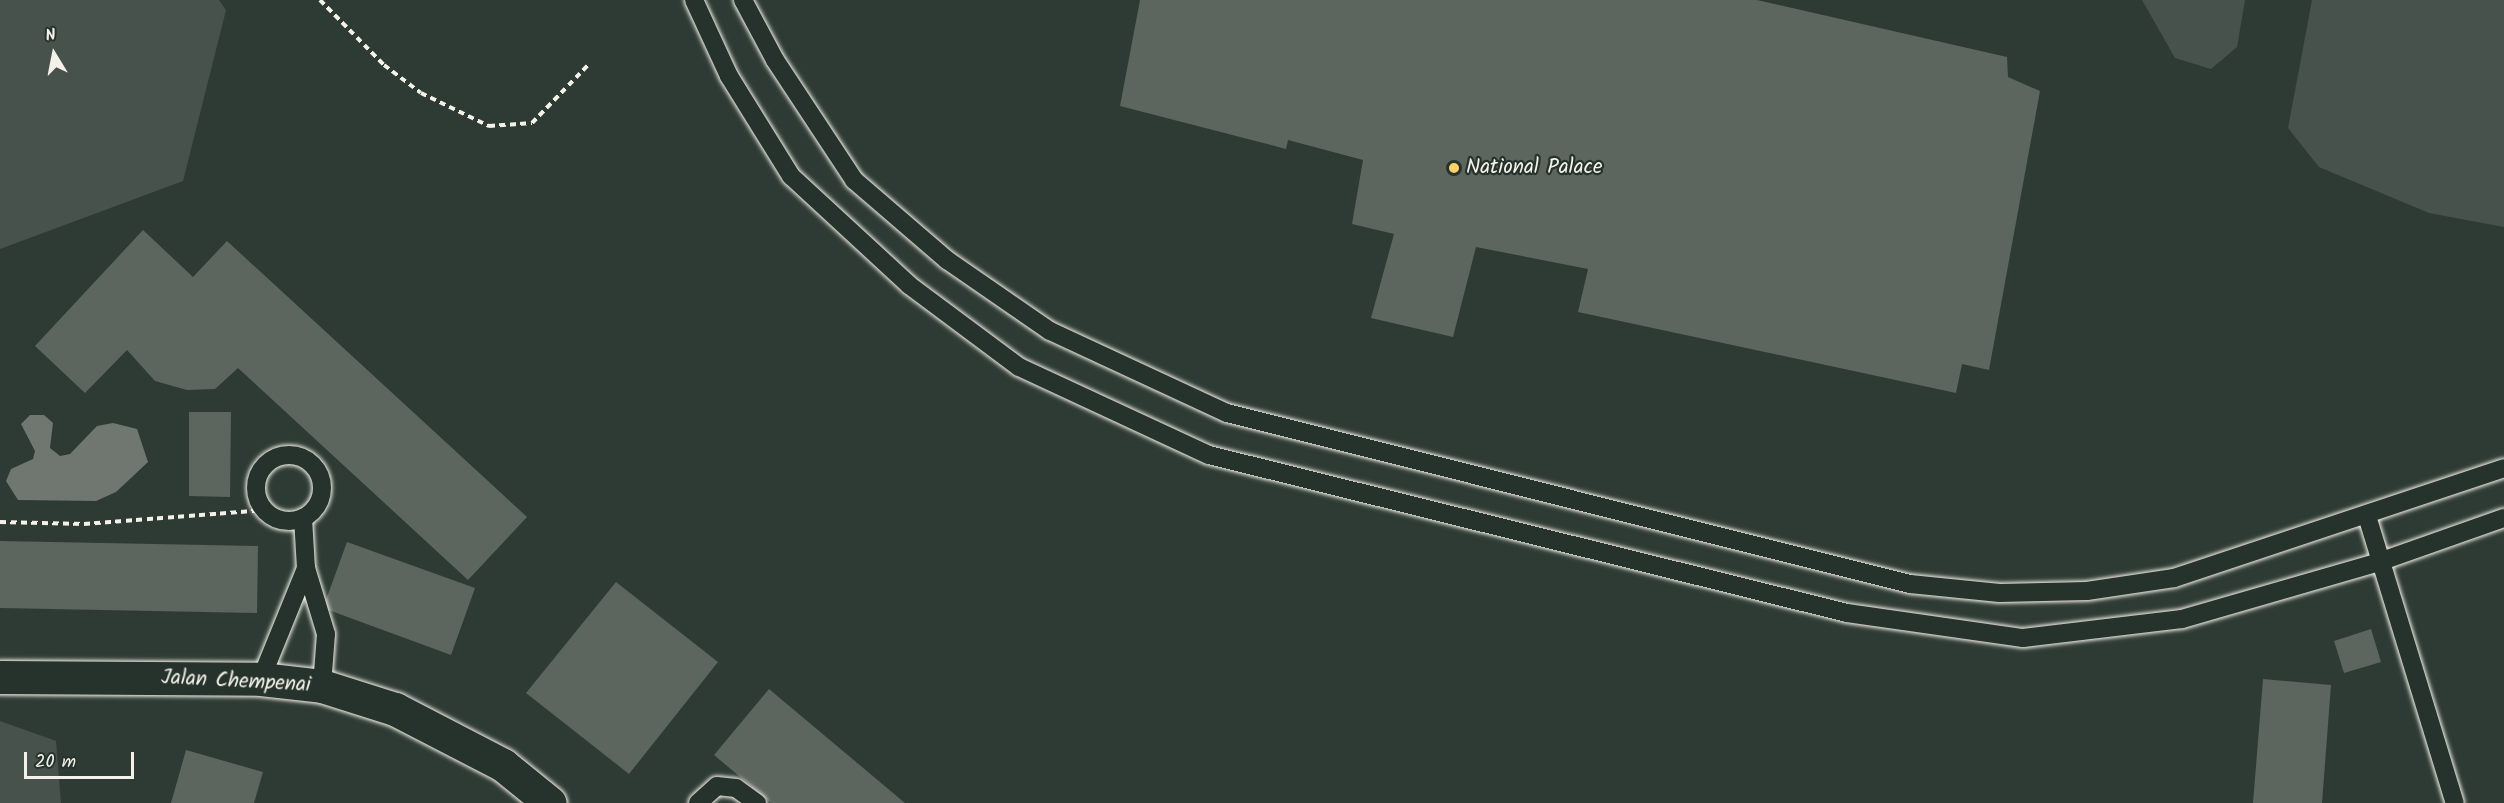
<!DOCTYPE html>
<style>
body{margin:0}
#map{position:relative;width:2504px;height:803px;overflow:hidden;background:#2e3b34;font-family:Kalam,sans-serif}
div>[style]{position:absolute}
[style*='--x']{left:calc(var(--x)*1px);top:calc(var(--y)*1px);width:calc(var(--w)*1px);rotate:calc(var(--a)*1deg)}
.green>*{inset:0;background:#48524c}
.water>*{inset:0;background:#6f7770}
.building>*{inset:0;background:#5c655e}
.path>*{height:4px;margin-top:-2px;transform-origin:0;background:repeating-linear-gradient(90deg,#f4f1e8 0 6px,transparent 0 10.5px)}
.roads{filter:drop-shadow(0 0 2px #f4f1e8) drop-shadow(0 0 2px #f4f1e8)}
.lane>*{height:18px;margin:-9px;padding:0 9px;transform-origin:9px;border-radius:9px;background:#26332d}
.lane>.ring{margin:-9px;padding:0;box-sizing:content-box;background:none;border:18px solid #26332d;border-radius:50%}
.street>*{height:33px;margin:-16.5px;padding:0 16.5px;transform-origin:16.5px;border-radius:16.5px;background:#26332d}
.dots>*{width:16px;height:16px;translate:-50% -50%;box-sizing:border-box;border:3px solid #26332d;border-radius:50%}
span{translate:-50% -50%;white-space:nowrap;text-align:center;line-height:1.15;-webkit-text-stroke:4.5px #26332d;paint-order:stroke}
.poi-label{font-size:21px;color:#f4f1e8}
.left{translate:0 -50%;text-align:left}
.street-label{font-size:21px;color:#f4f1e8}
.north{position:absolute;left:24px;top:24px;width:60px;height:60px;-webkit-text-stroke:4px #26332d;paint-order:stroke;rotate:350deg;font-size:16px;font-weight:700;line-height:24px;text-align:center;color:#f4f1e8}
.north::after{content:'';display:block;margin:auto;width:21px;height:27px;background:#f4f1e8;clip-path:polygon(50% 0,100% 100%,50% 72%,0 100%)}
.scale{position:absolute;left:24px;top:752px;width:110px;height:27px;box-sizing:border-box;border:3px solid #f4f1e8;border-top:0;padding-left:8px;font-size:18px;line-height:21px;white-space:nowrap;color:#f4f1e8;-webkit-text-stroke:4px #26332d;paint-order:stroke}
</style>
<div id="map">
<div class="green">
<i style="clip-path:polygon(0 0,219px 0,226px 10px,183px 181px,0 249px)"></i>
<i style="clip-path:polygon(2142px 0,2245px 0,2237px 47px,2211px 69px,2175px 58px)"></i>
<i style="clip-path:polygon(2312px 0,2504px 0,2504px 227px,2429px 213px,2319px 167px,2288px 128px)"></i>
<i style="clip-path:polygon(0 721px,56px 741px,61px 803px,0 803px)"></i>
</div>
<div class="water">
<i style="clip-path:polygon(30px 415px,44px 415px,53px 423px,50px 448px,60px 456px,70px 454px,97px 426px,113px 423px,137px 429px,148px 462px,116px 492px,96px 501px,18px 500px,6px 481px,11px 469px,33px 459px,35px 451px,21px 424px)"></i>
</div>
<div class="building">
<i style="clip-path:polygon(1140px 0,1757px 0,2007px 57px,2008px 77px,2040px 91px,1989px 370px,1962px 364px,1956px 393px,1578px 312px,1588px 269px,1476px 247px,1453px 337px,1371px 318px,1394px 234px,1352px 224px,1363px 160px,1288px 140px,1286px 149px,1120px 106px)"></i>
<i style="clip-path:polygon(143px 230px,193px 277px,227px 241px,527px 517px,468px 580px,238px 368px,215px 389px,187px 390px,155px 381px,127px 350px,85px 393px,35px 346px)"></i>
<i style="clip-path:polygon(189px 412px,231px 412px,230px 497px,189px 496px)"></i>
<i style="clip-path:polygon(0 541px,258px 546px,257px 613px,0 608px)"></i>
<i style="clip-path:polygon(347px 542px,475px 588px,451px 655px,323px 608px)"></i>
<i style="clip-path:polygon(616px 582px,718px 662px,629px 774px,526px 693px)"></i>
<i style="clip-path:polygon(2371px 629px,2381px 662px,2344px 673px,2334px 641px)"></i>
<i style="clip-path:polygon(2263px 679px,2331px 685px,2322px 803px,2253px 803px)"></i>
<i style="clip-path:polygon(769px 689px,905px 803px,771px 803px,714px 755px)"></i>
<i style="clip-path:polygon(186px 750px,263px 772px,254px 803px,171px 803px)"></i>
</div>
<div class="path">
<i style="--x:320;--y:0;--w:91;--a:45.4"></i>
<i style="--x:384;--y:65;--w:46;--a:37.1"></i>
<i style="--x:421;--y:93;--w:76;--a:25.9"></i>
<i style="--x:489;--y:126;--w:43;--a:-4"></i>
<i style="--x:532;--y:123;--w:83;--a:-46"></i>
<i style="--x:0;--y:522;--w:84;--a:1.4"></i>
<i style="--x:84;--y:524;--w:181;--a:-4.4"></i>
</div>
<div class="roads">
<div class="lane">
<i style="--x:694;--y:0;--w:84;--a:65.3"></i>
<i style="--x:729;--y:76;--w:118;--a:58.2"></i>
<i style="--x:791;--y:176;--w:161;--a:42.7"></i>
<i style="--x:909;--y:285;--w:137;--a:36.7"></i>
<i style="--x:1019;--y:367;--w:209;--a:24.9"></i>
<i style="--x:1209;--y:455;--w:657;--a:13.91"></i>
<i style="--x:1847;--y:613;--w:178;--a:8.1"></i>
<i style="--x:2023;--y:638;--w:160;--a:-6.8"></i>
<i style="--x:2182;--y:619;--w:205;--a:-16.1"></i>
<i style="--x:2379;--y:562;--w:133;--a:-19.4"></i>
<i style="--x:743;--y:0;--w:68;--a:61.9"></i>
<i style="--x:775;--y:60;--w:144;--a:56.6"></i>
<i style="--x:854;--y:180;--w:123;--a:40.7"></i>
<i style="--x:947;--y:260;--w:125;--a:34.6"></i>
<i style="--x:1050;--y:331;--w:195;--a:24.9"></i>
<i style="--x:1227;--y:413;--w:704;--a:14.06"></i>
<i style="--x:1910;--y:584;--w:90;--a:5.7"></i>
<i style="--x:2000;--y:593;--w:87;--a:-1.3"></i>
<i style="--x:2087;--y:591;--w:88;--a:-8.5"></i>
<i style="--x:2174;--y:578;--w:348;--a:-18.4"></i>
<i class="ring" style="left:256px;top:455px;width:48px;height:48px"></i>
<i style="--x:2367;--y:516;--w:300;--a:73"></i>
<i style="--x:303;--y:518;--w:50;--a:86.6"></i>
<i style="--x:306;--y:568;--w:69;--a:73.1"></i>
<i style="--x:326;--y:634;--w:52;--a:94.4"></i>
<i style="--x:261;--y:679;--w:120;--a:-67.9"></i>
<i style="--x:698;--y:803;--w:25;--a:-42"></i>
<i style="--x:717;--y:786;--w:19;--a:6"></i>
<i style="--x:736;--y:788;--w:26;--a:36"></i>
</div>
<div class="street">
<i style="--x:0;--y:677;--w:261;--a:0.4"></i>
<i style="--x:261;--y:679;--w:61;--a:6.5"></i>
<i style="--x:322;--y:686;--w:77;--a:17.5"></i>
<i style="--x:395;--y:709;--w:122;--a:27.4"></i>
<i style="--x:503;--y:765;--w:60;--a:39"></i>
</div>
</div>
<div class="dots">
<i style="left:1454px;top:168px;background:#ffd166"></i>
</div>
<div class="poi-label">
<span class="left" style="left:1466px;top:168px">National Palace</span>
</div>
<div class="street-label">
<span style="left:236px;top:682px;rotate:3deg">Jalan Chempenai</span>
</div>
<div class="north">N</div>
<div class="scale">20 m</div>
</div>
